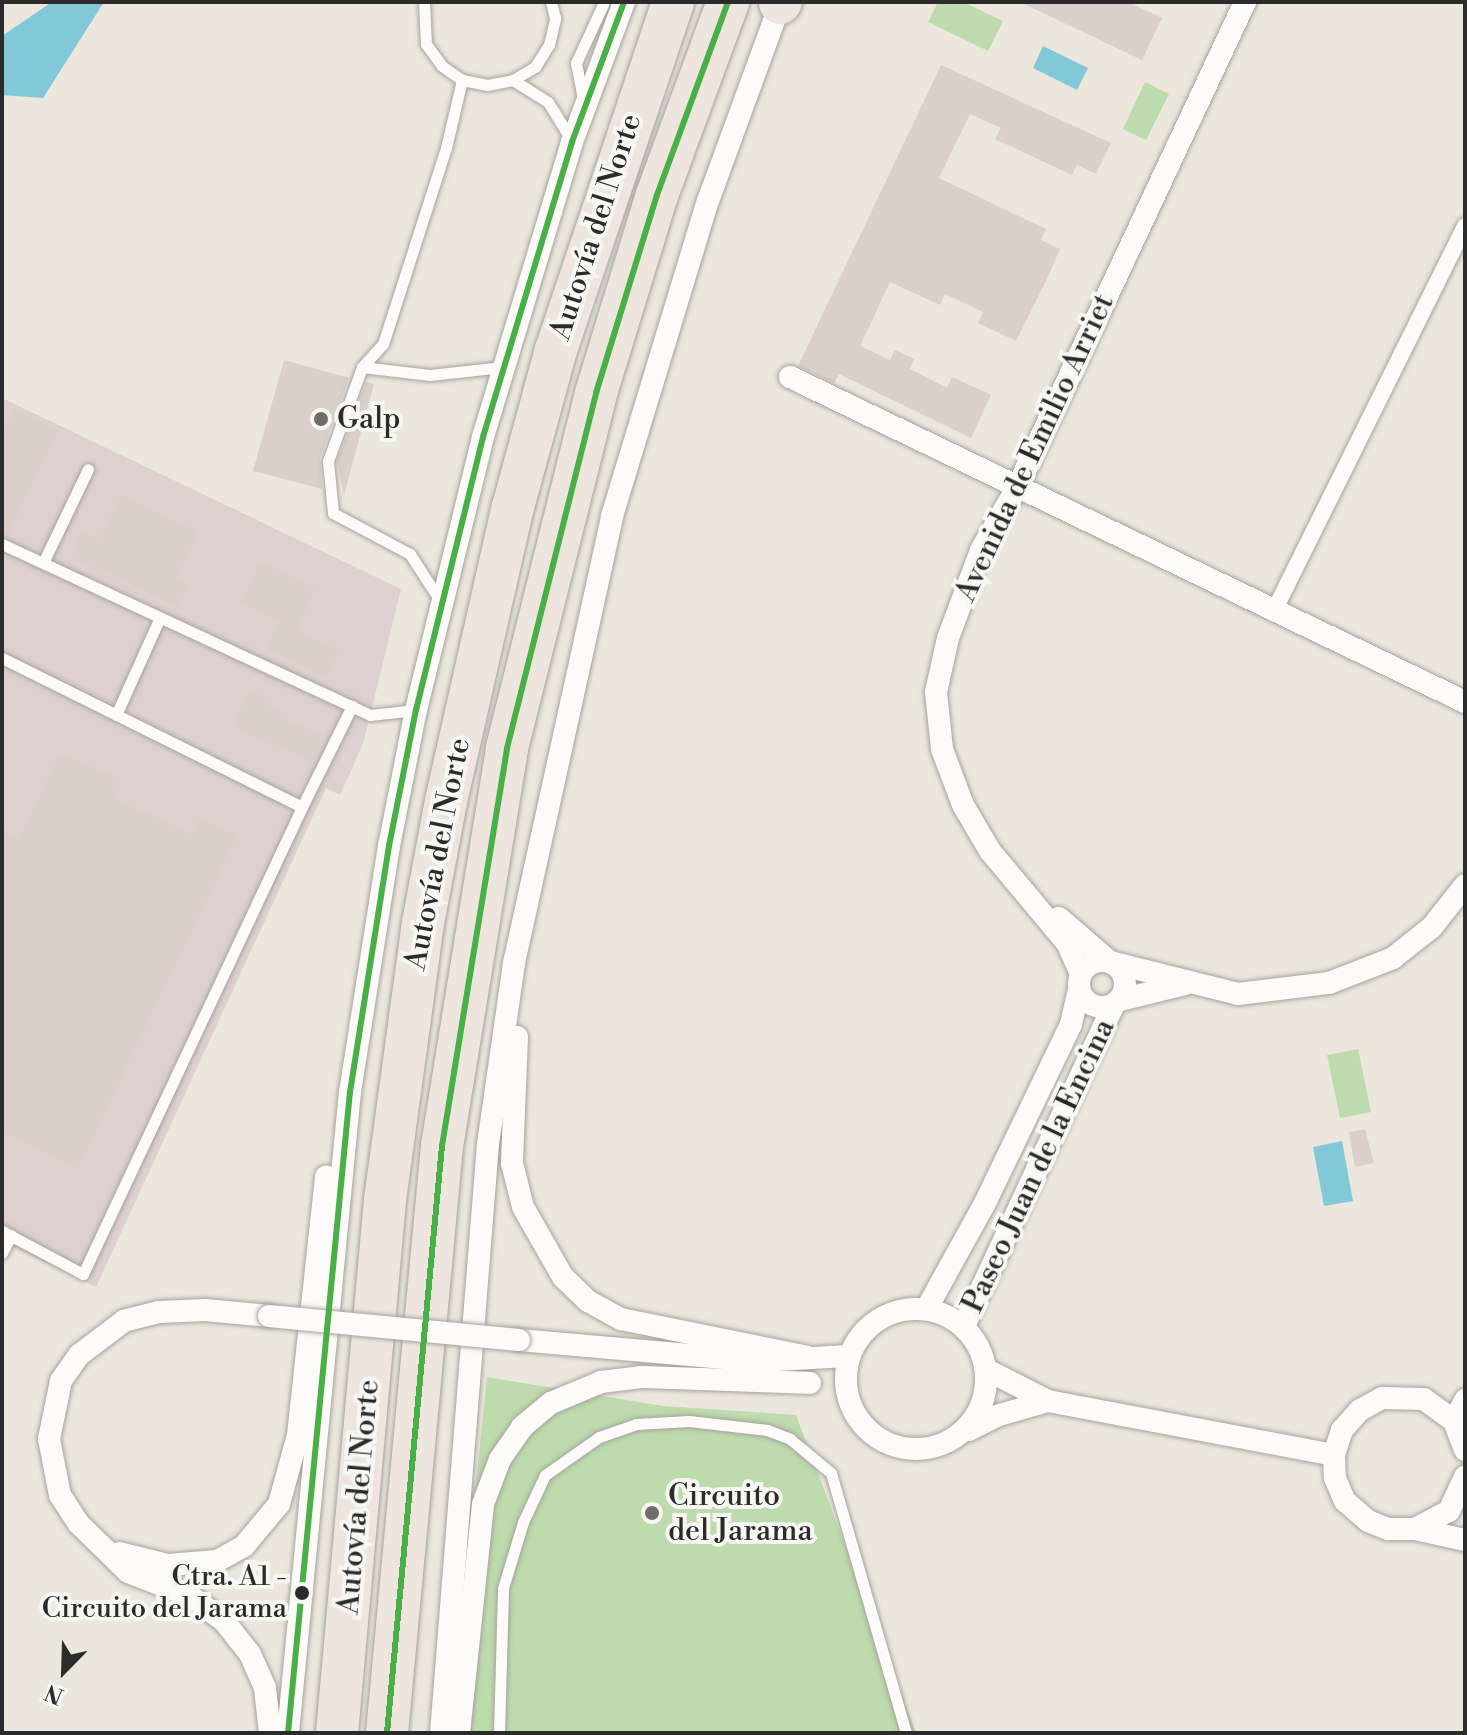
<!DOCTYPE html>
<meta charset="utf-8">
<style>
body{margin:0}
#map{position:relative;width:1467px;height:1735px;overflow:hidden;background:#ebe7dd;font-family:"Libre Bodoni",serif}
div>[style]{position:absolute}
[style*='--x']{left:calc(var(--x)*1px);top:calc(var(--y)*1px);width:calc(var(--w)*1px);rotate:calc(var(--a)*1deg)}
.industrial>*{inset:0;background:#ddd0cf}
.green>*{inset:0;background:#bddbac}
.water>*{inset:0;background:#83c8d8}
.building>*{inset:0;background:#dbcfc9}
.roads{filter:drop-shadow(0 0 2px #a6a39e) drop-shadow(0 0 2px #a6a39e)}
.service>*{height:11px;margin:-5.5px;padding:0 5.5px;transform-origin:5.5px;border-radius:5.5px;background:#fcfbfa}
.pedestrian>*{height:16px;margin:-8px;padding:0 8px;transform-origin:8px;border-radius:8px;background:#fcfbfa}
.minor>*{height:22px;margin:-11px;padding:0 11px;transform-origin:11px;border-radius:11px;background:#fcfbfa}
.minor>.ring{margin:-11px;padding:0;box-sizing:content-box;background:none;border:22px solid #fcfbfa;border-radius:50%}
.motorway>*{height:42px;margin:-21px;padding:0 21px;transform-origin:21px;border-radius:21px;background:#eee6de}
.bridges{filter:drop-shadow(0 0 2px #a6a39e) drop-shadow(0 0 2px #a6a39e)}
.minor-bridge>*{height:22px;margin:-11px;padding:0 11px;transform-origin:11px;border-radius:11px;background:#fcfbfa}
.bus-1>*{height:6px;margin:-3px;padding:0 3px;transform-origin:3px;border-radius:3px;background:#48b046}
.dots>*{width:22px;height:22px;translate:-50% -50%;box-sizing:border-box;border:4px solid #f6f6f2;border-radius:50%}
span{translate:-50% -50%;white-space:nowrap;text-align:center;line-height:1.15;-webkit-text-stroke:8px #f6f6f2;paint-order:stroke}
.bus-label{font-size:28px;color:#2b2b2b}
.right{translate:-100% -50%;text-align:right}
.street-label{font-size:30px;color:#2b2b2b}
.poi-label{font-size:30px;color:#2b2b2b}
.left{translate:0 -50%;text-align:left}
.frame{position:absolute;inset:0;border:4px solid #2b2b2b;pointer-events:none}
.north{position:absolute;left:24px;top:1631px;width:80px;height:80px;-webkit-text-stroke:6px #f6f6f2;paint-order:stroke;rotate:203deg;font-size:22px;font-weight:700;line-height:32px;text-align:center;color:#2b2b2b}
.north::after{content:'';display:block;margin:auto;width:28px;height:36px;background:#2b2b2b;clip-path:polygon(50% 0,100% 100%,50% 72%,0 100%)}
</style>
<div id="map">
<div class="industrial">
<i style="clip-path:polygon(2px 398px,401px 589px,363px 744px,340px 795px,326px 788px,96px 1287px,2px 1242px)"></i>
</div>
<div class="green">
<i style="clip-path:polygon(938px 2px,963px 2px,1003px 21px,988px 51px,928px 22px)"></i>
<i style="clip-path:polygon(1145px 82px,1169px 94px,1146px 140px,1123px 129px)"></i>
<i style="clip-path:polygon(1358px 1049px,1371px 1112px,1340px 1118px,1327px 1055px)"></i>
<i style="clip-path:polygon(487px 1377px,663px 1406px,796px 1415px,916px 1733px,450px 1733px)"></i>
</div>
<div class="water">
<i style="clip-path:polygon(52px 2px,104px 2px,43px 98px,2px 95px,2px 36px)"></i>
<i style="clip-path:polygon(1043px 46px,1088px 68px,1077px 90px,1033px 68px)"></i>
<i style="clip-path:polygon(1342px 1141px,1353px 1201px,1324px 1206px,1313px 1147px)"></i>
</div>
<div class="building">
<i style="clip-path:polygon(1020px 2px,1128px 2px,1162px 18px,1142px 60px)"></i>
<i style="clip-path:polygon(941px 65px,1111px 143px,1096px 174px,1077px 165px,1072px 175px,995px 139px,1001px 128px,970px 114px,939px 178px,1046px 229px,1041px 240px,1060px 249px,1046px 281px,1016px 341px,978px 323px,983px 312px,945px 294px,940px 305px,890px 282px,860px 346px,890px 360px,895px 350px,914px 359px,910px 369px,947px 388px,952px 377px,991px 395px,971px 438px,839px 374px,834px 383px,798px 366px)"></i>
<i style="clip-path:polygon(284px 360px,349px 378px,320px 458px,322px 489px,253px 471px)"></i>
<i style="clip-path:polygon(366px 382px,374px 384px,344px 495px,337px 462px)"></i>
<i style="clip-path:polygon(14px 410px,58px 430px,7px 537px,2px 536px,2px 435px)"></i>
<i style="clip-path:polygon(121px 495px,198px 532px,175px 578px,188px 584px,177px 607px,71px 556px,82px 532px,99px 540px)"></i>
<i style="clip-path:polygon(260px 562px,316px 589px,296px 630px,339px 650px,327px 677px,266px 648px,279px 621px,241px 603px)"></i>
<i style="clip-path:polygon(249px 690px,267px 698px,264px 704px,282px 712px,280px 717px,323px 736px,312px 761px,233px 727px)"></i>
<i style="clip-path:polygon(60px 753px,122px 780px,114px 798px,192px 835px,199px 819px,237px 836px,78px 1168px,2px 1132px,2px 829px,19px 838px)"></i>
<i style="clip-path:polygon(1365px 1129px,1374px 1163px,1355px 1167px,1349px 1132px)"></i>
</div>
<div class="roads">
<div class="service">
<i style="--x:424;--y:2;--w:42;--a:87.3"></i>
<i style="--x:426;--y:44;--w:27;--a:54"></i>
<i style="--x:442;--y:66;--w:24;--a:35"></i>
<i style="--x:462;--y:80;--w:25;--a:11"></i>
<i style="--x:487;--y:85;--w:26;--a:-11"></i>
<i style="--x:513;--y:80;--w:26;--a:-31"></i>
<i style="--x:535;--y:67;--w:26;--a:-58"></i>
<i style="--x:549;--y:45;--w:28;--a:-77"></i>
<i style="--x:555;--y:18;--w:16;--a:-104"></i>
<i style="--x:513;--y:80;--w:41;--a:32.2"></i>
<i style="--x:548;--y:102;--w:46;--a:58.4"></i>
<i style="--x:583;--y:99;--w:37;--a:-101"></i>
<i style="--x:576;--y:63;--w:67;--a:-65.3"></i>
<i style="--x:362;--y:367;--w:31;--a:-48"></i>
<i style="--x:383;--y:344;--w:206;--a:-72.2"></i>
<i style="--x:446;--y:148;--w:70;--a:-76.8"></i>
<i style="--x:2;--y:544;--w:406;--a:24.9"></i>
<i style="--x:370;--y:715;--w:46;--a:-6.2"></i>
<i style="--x:43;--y:563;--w:104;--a:-64.4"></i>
<i style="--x:441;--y:602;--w:57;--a:-122.9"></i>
<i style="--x:410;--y:554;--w:87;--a:-152"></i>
<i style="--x:333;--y:513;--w:52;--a:-95.5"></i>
<i style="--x:328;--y:461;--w:100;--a:-70.1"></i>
<i style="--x:362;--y:367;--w:68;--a:6.7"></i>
<i style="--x:430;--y:375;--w:73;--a:-6.3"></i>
<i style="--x:2;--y:658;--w:335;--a:26.4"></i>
<i style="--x:302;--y:807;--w:516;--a:115.12"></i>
<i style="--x:83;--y:1274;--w:92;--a:-152"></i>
<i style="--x:116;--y:715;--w:107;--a:-65.8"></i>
<i style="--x:302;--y:807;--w:113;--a:-63.7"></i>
<i style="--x:2;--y:1253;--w:20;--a:-63"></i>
<i style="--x:499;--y:1733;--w:145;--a:-88.4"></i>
<i style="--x:503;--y:1588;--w:69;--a:-73.1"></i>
<i style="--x:523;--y:1522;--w:52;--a:-64.9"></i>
<i style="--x:545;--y:1475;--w:66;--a:-35.1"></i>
<i style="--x:599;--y:1437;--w:39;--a:-19"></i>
<i style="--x:636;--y:1424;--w:53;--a:-3.2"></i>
<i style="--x:689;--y:1421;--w:79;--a:6.6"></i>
<i style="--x:767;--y:1430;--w:25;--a:21"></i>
<i style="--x:790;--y:1439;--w:53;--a:39.7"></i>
<i style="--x:831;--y:1473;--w:271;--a:73.9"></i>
</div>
<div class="pedestrian">
<i style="--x:1273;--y:613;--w:432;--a:-63.6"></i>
</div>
<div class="minor">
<i style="--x:790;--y:377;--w:749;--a:25.71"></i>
<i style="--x:1059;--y:918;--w:67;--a:40.8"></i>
<i style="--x:1110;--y:962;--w:132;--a:14"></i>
<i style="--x:1238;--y:994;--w:92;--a:-6.9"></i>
<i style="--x:1329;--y:983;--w:69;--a:-21.3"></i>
<i style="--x:1393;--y:958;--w:50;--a:-38.5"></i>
<i style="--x:1432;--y:927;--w:53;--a:-51.8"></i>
<i class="ring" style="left:1079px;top:961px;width:24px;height:24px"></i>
<i style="--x:1081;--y:974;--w:34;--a:-114"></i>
<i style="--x:1067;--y:943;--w:120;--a:-129.9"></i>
<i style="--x:990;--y:851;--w:53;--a:-120.4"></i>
<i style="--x:963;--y:805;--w:60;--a:-110.6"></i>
<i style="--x:942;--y:749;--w:57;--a:-96"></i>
<i style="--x:936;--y:692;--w:55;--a:-77.5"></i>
<i style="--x:948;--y:638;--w:94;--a:-69.4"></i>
<i style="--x:981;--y:550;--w:74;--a:-60"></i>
<i style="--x:1018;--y:486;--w:535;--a:-64.87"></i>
<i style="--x:1120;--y:1000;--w:67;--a:-13.8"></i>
<i style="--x:517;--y:1037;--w:126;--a:92.3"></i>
<i style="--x:512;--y:1163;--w:45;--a:76"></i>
<i style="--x:523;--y:1207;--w:81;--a:60.3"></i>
<i style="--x:563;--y:1277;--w:35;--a:44"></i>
<i style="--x:588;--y:1301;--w:38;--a:29"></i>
<i style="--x:621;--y:1319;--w:190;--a:11.5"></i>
<i style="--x:927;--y:1308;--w:120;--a:-61.1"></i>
<i style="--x:985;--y:1203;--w:199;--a:-64.3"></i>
<i style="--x:1071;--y:1024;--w:36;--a:-77"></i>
<i class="ring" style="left:846px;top:1309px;width:118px;height:118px"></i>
<i style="--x:269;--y:1316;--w:64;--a:-174.6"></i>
<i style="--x:205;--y:1310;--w:46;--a:177.5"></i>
<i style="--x:159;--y:1312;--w:36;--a:166"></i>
<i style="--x:124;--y:1321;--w:56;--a:142.9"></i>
<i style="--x:79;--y:1355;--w:32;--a:125"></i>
<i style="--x:61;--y:1381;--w:59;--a:101.7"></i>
<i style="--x:49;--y:1439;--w:57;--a:78.9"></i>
<i style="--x:60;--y:1495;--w:33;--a:57"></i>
<i style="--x:78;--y:1523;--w:70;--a:44.4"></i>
<i style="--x:128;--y:1572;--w:66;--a:21.2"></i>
<i style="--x:190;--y:1596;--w:42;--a:36.3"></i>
<i style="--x:224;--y:1621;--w:42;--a:51.8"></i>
<i style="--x:250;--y:1654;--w:37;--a:66"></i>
<i style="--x:265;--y:1688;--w:45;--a:83.7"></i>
<i style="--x:964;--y:1326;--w:354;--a:-65"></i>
<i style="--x:519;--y:1340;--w:243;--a:5"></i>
<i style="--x:761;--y:1361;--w:88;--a:-3.3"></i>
<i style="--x:987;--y:1370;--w:68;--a:26.9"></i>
<i style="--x:1048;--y:1401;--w:291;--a:10.7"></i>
<i style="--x:1454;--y:1421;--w:24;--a:-62"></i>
<i style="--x:969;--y:1430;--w:30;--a:-27"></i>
<i style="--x:996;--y:1416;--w:54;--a:-16.1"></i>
<i style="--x:1465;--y:1450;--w:31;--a:-111"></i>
<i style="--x:1454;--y:1421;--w:37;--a:-144"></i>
<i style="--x:1424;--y:1399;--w:42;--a:-178.6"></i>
<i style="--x:1382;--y:1398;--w:25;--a:151"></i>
<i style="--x:1360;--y:1410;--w:27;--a:132"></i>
<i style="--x:1342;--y:1430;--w:26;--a:108"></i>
<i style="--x:1334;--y:1455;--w:23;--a:88"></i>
<i style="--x:1335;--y:1478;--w:25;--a:67"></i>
<i style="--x:1345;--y:1501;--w:30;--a:41"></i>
<i style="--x:1368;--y:1521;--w:22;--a:22"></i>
<i style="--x:1388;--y:1529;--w:27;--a:0"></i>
<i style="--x:1415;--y:1529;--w:38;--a:-28"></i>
<i style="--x:1449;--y:1511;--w:38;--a:-65"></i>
<i style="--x:1415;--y:1529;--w:51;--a:12.4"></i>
<i style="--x:119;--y:1553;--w:50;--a:13.8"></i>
<i style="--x:168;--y:1565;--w:49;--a:-4.7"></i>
<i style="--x:217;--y:1561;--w:31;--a:-29"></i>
<i style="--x:244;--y:1546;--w:55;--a:-50.2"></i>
<i style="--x:279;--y:1504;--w:72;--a:-74.6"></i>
<i style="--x:298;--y:1435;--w:260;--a:-83.8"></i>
<i style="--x:288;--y:1733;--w:644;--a:-84.48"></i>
<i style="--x:350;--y:1092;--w:249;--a:-81"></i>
<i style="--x:389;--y:846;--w:139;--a:-78.8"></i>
<i style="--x:416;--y:710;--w:281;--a:-76.2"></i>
<i style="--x:483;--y:437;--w:308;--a:-73.2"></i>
<i style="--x:572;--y:142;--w:149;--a:-69.6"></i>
<i style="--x:441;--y:1733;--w:591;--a:-85.44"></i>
<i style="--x:488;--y:1144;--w:183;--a:-81.8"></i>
<i style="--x:514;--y:963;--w:458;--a:-77.6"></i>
<i style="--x:612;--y:516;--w:329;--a:-73.1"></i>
<i style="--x:708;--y:201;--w:212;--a:-69.9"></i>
<i style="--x:459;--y:1733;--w:230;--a:-84"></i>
<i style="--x:483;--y:1504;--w:48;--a:-69.3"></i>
<i style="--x:500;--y:1459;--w:39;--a:-55"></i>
<i style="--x:522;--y:1427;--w:38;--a:-40"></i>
<i style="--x:551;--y:1403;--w:54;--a:-22.8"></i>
<i style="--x:601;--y:1382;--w:40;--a:-7.1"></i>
<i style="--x:641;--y:1377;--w:169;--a:2"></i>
</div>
<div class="motorway">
<i style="--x:780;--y:3;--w:1;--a:-45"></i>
<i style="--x:337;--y:1733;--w:535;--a:-84.85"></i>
<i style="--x:385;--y:1200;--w:280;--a:-82.2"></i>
<i style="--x:423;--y:923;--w:124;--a:-79.3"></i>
<i style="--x:446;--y:801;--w:302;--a:-77.2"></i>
<i style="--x:513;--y:507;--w:163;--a:-74.7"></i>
<i style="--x:556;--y:350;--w:367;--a:-71.4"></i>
<i style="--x:387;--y:1733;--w:590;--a:-84.65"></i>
<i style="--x:442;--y:1146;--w:403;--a:-80.7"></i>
<i style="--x:507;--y:748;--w:366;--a:-75.9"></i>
<i style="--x:596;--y:393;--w:207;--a:-72.9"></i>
<i style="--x:657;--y:195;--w:206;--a:-69.8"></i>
</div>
</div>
<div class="bridges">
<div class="minor-bridge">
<i style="--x:269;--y:1316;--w:251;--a:5.5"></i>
</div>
</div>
<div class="bus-1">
<i style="--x:288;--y:1733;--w:644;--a:-84.48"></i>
<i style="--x:350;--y:1092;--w:249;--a:-81"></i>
<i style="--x:389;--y:846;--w:139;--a:-78.8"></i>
<i style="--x:416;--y:710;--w:281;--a:-76.2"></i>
<i style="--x:483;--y:437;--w:308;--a:-73.2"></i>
<i style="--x:572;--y:142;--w:149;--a:-69.6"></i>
<i style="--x:387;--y:1733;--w:590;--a:-84.65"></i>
<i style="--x:442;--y:1146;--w:403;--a:-80.7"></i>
<i style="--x:507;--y:748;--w:366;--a:-75.9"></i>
<i style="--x:596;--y:393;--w:207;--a:-72.9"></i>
<i style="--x:657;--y:195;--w:206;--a:-69.8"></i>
</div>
<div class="dots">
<i style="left:321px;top:419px;background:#6e6d69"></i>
<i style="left:652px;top:1513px;background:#6e6d69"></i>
<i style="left:302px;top:1593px;background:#2b2b2b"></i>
</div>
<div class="bus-label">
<span class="right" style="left:287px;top:1593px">Ctra. A1 -<br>Circuito del Jarama</span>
</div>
<div class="street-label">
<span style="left:596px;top:227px;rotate:-72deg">Autovía del Norte</span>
<span style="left:1035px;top:448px;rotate:-65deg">Avenida de Emilio Arriet</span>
<span style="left:438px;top:854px;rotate:-79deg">Autovía del Norte</span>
<span style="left:1039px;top:1166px;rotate:-65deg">Paseo Juan de la Encina</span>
<span style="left:359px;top:1497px;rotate:-85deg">Autovía del Norte</span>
</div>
<div class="poi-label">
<span class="left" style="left:337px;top:419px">Galp</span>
<span class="left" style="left:668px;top:1513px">Circuito<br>del Jarama</span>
</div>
<div class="frame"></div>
<div class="north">N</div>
</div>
